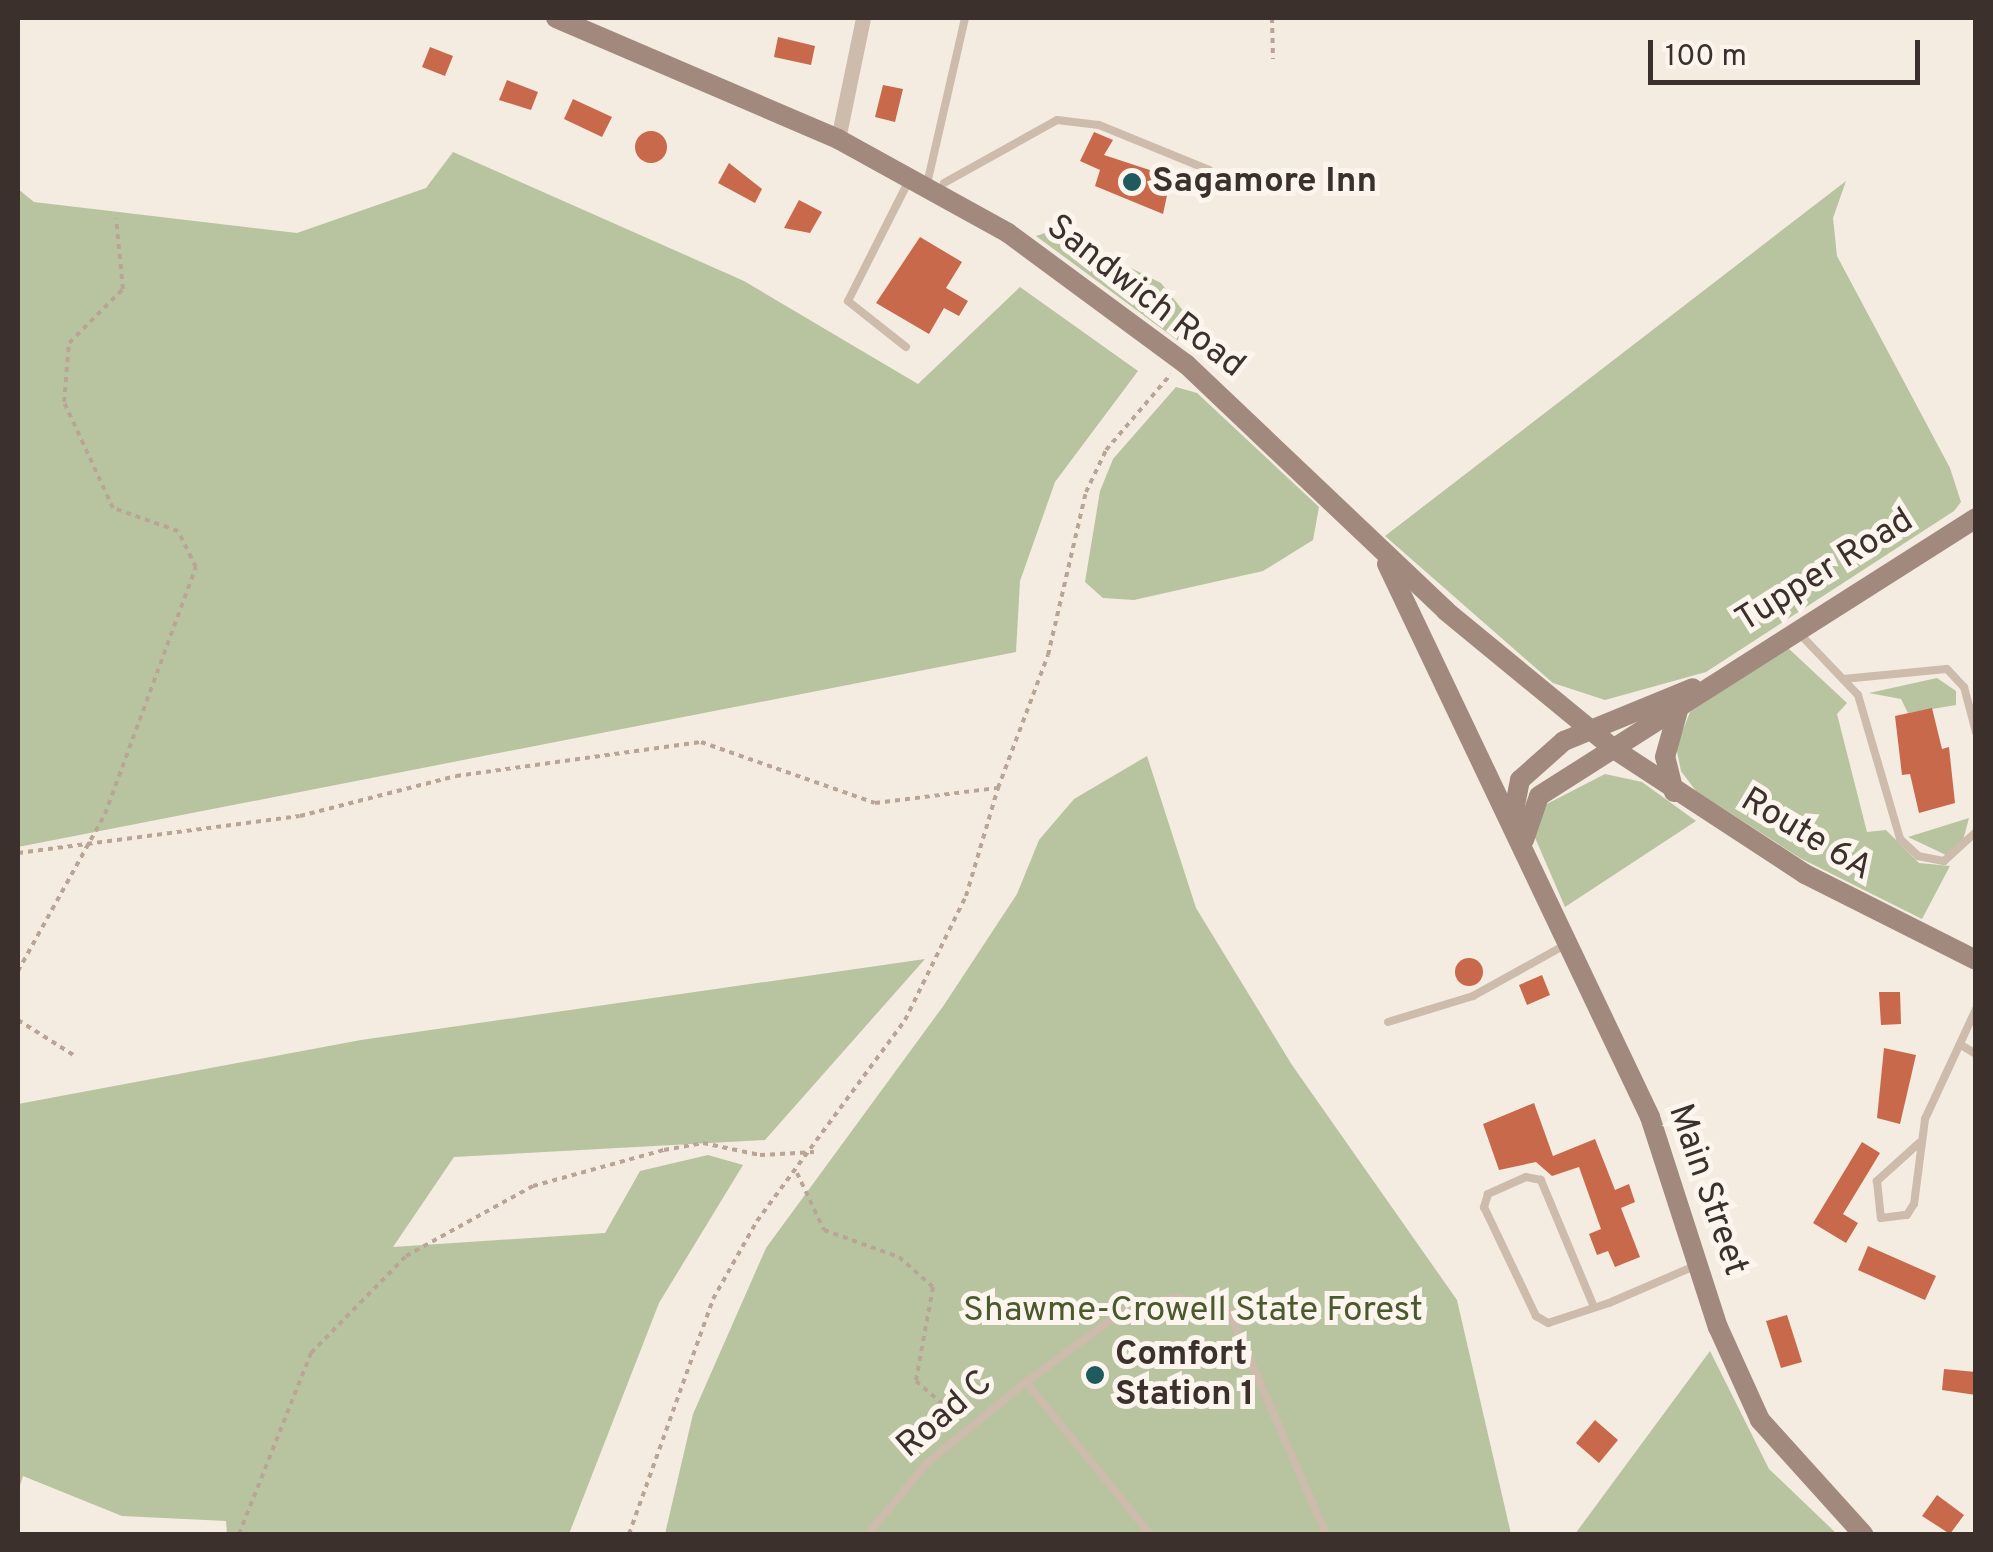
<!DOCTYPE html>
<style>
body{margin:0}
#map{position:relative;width:1993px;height:1552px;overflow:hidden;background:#f4ebe1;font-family:Overpass,sans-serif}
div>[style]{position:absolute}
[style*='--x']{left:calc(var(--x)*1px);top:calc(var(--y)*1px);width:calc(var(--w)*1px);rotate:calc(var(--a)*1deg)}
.green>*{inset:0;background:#b8c4a0}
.building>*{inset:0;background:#c8694b}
.round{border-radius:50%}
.path>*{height:4px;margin-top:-2px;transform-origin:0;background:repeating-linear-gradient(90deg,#b9a596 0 5px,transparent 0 10px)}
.lane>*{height:8px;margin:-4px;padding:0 4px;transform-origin:4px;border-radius:4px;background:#cdbbac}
.street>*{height:15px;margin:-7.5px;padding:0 7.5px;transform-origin:7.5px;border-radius:7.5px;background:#cdbbac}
.secondary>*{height:20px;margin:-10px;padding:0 10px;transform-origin:10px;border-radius:10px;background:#a18a7d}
.dots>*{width:28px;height:28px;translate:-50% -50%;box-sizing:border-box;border:5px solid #fbf5ee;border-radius:50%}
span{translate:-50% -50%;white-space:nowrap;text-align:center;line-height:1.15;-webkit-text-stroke:10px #fbf5ee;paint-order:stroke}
.poi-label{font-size:35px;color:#3b302b;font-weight:700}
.left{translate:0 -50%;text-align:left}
.street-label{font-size:35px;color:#3b302b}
.park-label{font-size:35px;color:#4a5a2e}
.frame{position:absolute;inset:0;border:20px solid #3b302b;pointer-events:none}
.scale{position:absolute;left:1648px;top:40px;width:272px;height:45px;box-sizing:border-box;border:5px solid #3b302b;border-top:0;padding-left:12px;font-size:30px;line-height:35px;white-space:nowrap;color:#3b302b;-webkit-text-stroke:8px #fbf5ee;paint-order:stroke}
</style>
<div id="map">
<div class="green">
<i style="clip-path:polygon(453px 152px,744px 281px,918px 384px,1020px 287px,1138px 371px,1055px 482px,1020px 581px,1016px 652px,18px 847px,18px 189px,34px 202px,297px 233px,426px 188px)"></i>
<i style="clip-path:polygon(1846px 181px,1833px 218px,1837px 256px,1950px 468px,1961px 502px,1954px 511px,1706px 672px,1605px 700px,1553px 683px,1385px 536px)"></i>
<i style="clip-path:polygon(1054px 230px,1161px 283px,1185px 313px,1190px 337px,1177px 340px,1036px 236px)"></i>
<i style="clip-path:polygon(1176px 387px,1197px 393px,1319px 507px,1313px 540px,1263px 571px,1134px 600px,1103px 598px,1085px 582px,1100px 491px,1113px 459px)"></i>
<i style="clip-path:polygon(1787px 647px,1847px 703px,1837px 714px,1867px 832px,1886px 830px,1919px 863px,1950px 866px,1922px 919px,1800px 858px,1696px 791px,1681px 771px,1676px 747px,1690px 712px)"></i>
<i style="clip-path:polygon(1937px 678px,1956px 691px,1956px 705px,1908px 713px,1901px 699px,1869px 693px)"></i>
<i style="clip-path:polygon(1147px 756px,1196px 908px,1292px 1065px,1457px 1300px,1511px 1534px,665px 1534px,693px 1414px,766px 1248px,944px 1005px,1017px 894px,1039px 840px,1074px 799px)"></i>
<i style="clip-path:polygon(1605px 774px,1642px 782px,1696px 821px,1565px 907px,1533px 833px,1541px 807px)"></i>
<i style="clip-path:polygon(1969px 818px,1961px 848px,1948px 856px,1908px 837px)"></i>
<i style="clip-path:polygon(925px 959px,765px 1140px,454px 1157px,393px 1247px,605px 1233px,640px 1171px,708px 1155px,743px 1165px,659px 1303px,569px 1534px,227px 1534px,226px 1521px,122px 1516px,23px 1476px,18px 1492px,18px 1104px,361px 1040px)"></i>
<i style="clip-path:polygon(1710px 1351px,1769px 1469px,1837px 1534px,1575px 1534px)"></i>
</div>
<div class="building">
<i style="clip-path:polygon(778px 37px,815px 46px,811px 65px,774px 57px)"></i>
<i style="clip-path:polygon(430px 47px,453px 56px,445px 76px,422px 67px)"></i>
<i style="clip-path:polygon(507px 80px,538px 92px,531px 110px,499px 100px)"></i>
<i style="clip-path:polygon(883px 85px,903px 89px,895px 122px,875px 117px)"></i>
<i style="clip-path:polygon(573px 99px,612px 117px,602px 137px,564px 119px)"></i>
<i class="round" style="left:635px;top:131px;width:32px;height:32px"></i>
<i style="clip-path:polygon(1094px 132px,1113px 140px,1104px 155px,1171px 177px,1163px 214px,1095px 186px,1100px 170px,1080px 161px)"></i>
<i style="clip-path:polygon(729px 163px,762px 189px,755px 203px,718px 183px)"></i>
<i style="clip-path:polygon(799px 200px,822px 212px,810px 233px,784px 228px)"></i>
<i style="clip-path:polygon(920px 237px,962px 262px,946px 288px,968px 301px,959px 316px,944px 308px,929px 334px,876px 303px)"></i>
<i style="clip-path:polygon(1932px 708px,1942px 749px,1949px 747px,1955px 803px,1919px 813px,1910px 774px,1902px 775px,1895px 716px)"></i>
<i class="round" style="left:1455px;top:958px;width:28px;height:28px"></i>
<i style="clip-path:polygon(1542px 975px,1550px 995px,1527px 1005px,1519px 985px)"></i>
<i style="clip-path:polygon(1879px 992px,1900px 992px,1901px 1024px,1881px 1025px)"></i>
<i style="clip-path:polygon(1884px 1048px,1916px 1055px,1900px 1124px,1877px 1118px)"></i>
<i style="clip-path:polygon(1534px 1103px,1553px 1156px,1595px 1139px,1615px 1190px,1629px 1184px,1635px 1202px,1621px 1208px,1640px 1257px,1615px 1267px,1608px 1251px,1597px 1255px,1589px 1234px,1601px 1229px,1579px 1167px,1552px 1176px,1536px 1162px,1499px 1170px,1483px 1124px)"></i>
<i style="clip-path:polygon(1862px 1142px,1880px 1153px,1843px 1214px,1858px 1223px,1846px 1243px,1813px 1223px)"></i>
<i style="clip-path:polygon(1868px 1246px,1936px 1276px,1925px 1300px,1858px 1270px)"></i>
<i style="clip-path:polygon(1787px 1315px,1802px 1362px,1781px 1368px,1766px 1321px)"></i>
<i style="clip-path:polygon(1944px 1369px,1976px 1372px,1976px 1395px,1942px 1390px)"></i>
<i style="clip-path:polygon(1595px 1420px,1618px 1440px,1599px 1463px,1576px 1443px)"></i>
<i style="clip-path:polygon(1937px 1495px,1964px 1515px,1950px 1534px,1922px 1516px)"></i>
</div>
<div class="path">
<i style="--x:1272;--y:18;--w:41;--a:88.6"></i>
<i style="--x:18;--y:853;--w:284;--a:-7.5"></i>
<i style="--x:300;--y:816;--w:161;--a:-14.4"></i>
<i style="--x:456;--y:776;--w:247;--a:-7.9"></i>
<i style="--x:701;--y:742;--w:184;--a:19.3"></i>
<i style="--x:875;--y:803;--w:124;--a:-7"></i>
<i style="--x:998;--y:788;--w:142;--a:-69.4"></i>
<i style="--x:1048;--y:655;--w:167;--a:-76.9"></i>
<i style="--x:1086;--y:492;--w:47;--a:-64.5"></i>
<i style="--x:1106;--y:450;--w:100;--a:-49.5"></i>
<i style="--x:18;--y:971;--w:179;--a:-61"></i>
<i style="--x:105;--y:814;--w:263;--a:-69.8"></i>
<i style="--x:196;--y:567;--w:40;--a:-116.6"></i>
<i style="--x:178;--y:531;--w:69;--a:-160.5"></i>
<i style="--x:113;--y:508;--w:117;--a:-114.8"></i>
<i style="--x:64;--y:402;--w:59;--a:-85.2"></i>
<i style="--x:69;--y:343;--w:76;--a:-45"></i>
<i style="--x:123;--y:289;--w:71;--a:-95.6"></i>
<i style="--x:18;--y:1020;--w:67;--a:32.3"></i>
<i style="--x:797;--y:1173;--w:63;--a:64.7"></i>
<i style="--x:824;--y:1230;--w:80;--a:19.8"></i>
<i style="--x:899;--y:1257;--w:45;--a:41.4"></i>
<i style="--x:933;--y:1287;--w:96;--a:100.3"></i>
<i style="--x:916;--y:1381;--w:60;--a:40.9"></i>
<i style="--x:23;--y:1534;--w:72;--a:0"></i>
<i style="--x:239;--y:1534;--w:195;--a:-68.3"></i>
<i style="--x:311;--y:1353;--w:136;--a:-45.6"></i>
<i style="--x:406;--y:1256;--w:145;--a:-28.9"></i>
<i style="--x:533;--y:1186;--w:136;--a:-15.4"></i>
<i style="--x:664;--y:1150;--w:40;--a:-10"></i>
<i style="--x:703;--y:1143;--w:58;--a:11.9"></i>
<i style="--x:760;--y:1155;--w:54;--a:-3.2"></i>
<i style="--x:629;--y:1534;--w:250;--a:-70.3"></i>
<i style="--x:713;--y:1299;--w:90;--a:-60.6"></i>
<i style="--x:757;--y:1221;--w:250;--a:-53.6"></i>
<i style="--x:905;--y:1020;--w:138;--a:-63.8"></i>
<i style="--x:966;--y:896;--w:113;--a:-73.5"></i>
</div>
<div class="lane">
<i style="--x:944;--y:183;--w:129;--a:-29.1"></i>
<i style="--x:1057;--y:120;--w:42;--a:6.8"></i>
<i style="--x:1099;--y:125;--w:119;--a:22.2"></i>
<i style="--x:927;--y:184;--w:170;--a:-77.1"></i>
<i style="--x:906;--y:347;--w:74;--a:-141.6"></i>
<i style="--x:848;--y:301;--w:136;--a:-63.2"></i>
<i style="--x:1798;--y:632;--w:87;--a:46.4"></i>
<i style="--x:1858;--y:695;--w:150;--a:73.7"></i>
<i style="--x:1900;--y:839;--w:25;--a:43"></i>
<i style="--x:1918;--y:856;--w:26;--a:11"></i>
<i style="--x:1944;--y:861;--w:43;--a:-42.2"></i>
<i style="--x:1843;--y:679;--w:104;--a:-5.5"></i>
<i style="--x:1947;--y:669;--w:25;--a:47"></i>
<i style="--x:1964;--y:687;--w:47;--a:75.1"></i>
<i style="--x:1388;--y:1022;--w:89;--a:-17"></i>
<i style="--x:1473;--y:996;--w:107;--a:-29"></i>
<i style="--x:1961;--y:1045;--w:17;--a:31"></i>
<i style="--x:1919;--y:1143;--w:57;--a:137.9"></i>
<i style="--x:1877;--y:1181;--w:37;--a:84"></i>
<i style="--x:1881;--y:1218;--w:26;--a:-7"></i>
<i style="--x:1907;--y:1215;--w:13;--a:-58"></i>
<i style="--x:1914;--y:1204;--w:86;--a:-82.6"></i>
<i style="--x:1925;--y:1119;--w:121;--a:-65.1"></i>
<i style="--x:1594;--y:1307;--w:138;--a:-112.7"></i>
<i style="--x:1541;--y:1180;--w:15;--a:-169"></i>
<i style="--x:1526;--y:1177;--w:42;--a:155.9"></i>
<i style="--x:1488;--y:1194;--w:14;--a:107"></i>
<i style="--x:1484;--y:1207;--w:121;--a:64.5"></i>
<i style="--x:1536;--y:1316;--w:14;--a:30"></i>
<i style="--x:1548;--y:1323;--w:64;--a:-18.2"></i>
<i style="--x:1609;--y:1303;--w:96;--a:-23.4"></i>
<i style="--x:1026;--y:1382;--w:196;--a:50.8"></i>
<i style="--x:868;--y:1534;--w:94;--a:-50.2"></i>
<i style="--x:928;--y:1462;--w:127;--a:-39.2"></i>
<i style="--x:1026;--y:1382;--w:120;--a:-36.2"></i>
<i style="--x:1123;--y:1311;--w:56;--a:-14.5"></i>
<i style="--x:1177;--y:1297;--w:54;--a:16.1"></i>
<i style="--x:1229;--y:1312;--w:242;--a:66.4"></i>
</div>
<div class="street">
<i style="--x:838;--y:139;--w:124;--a:-78.3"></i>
</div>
<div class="secondary">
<i style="--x:556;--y:18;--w:307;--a:23.2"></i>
<i style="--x:838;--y:139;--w:194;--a:28.9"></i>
<i style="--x:1008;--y:233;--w:221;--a:36.4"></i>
<i style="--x:1186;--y:364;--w:359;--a:43.5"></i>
<i style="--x:1446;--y:611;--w:217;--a:39.4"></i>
<i style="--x:1614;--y:749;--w:228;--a:33.2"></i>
<i style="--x:1805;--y:874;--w:191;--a:26.7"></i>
<i style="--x:1387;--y:564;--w:612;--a:64.56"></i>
<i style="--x:1650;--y:1117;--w:221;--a:72.1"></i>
<i style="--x:1718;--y:1327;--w:102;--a:65.7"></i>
<i style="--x:1760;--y:1420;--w:154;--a:47.9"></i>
<i style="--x:1674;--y:792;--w:36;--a:-104"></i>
<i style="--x:1665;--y:757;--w:52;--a:-74.4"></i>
<i style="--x:1513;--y:816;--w:37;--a:-79"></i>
<i style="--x:1520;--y:780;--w:59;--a:-41.6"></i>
<i style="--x:1564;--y:741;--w:139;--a:-22.3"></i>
<i style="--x:1524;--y:840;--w:46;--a:-71.2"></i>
<i style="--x:1539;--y:796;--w:518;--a:-32.46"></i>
</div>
<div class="dots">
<i style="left:1132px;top:182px;background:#1f5a5e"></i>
<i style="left:1095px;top:1375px;background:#1f5a5e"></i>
</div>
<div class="poi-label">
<span class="left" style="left:1152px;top:182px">Sagamore Inn</span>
<span class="left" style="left:1115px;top:1375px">Comfort<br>Station 1</span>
</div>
<div class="street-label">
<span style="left:1145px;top:297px;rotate:38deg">Sandwich Road</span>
<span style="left:1825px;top:571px;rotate:-32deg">Tupper Road</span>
<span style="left:1806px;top:835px;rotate:31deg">Route 6A</span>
<span style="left:1707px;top:1190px;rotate:71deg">Main Street</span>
<span style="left:945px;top:1415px;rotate:-41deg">Road C</span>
</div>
<div class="park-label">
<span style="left:1193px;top:1311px">Shawme-Crowell State Forest</span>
</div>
<div class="frame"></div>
<div class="scale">100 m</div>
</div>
